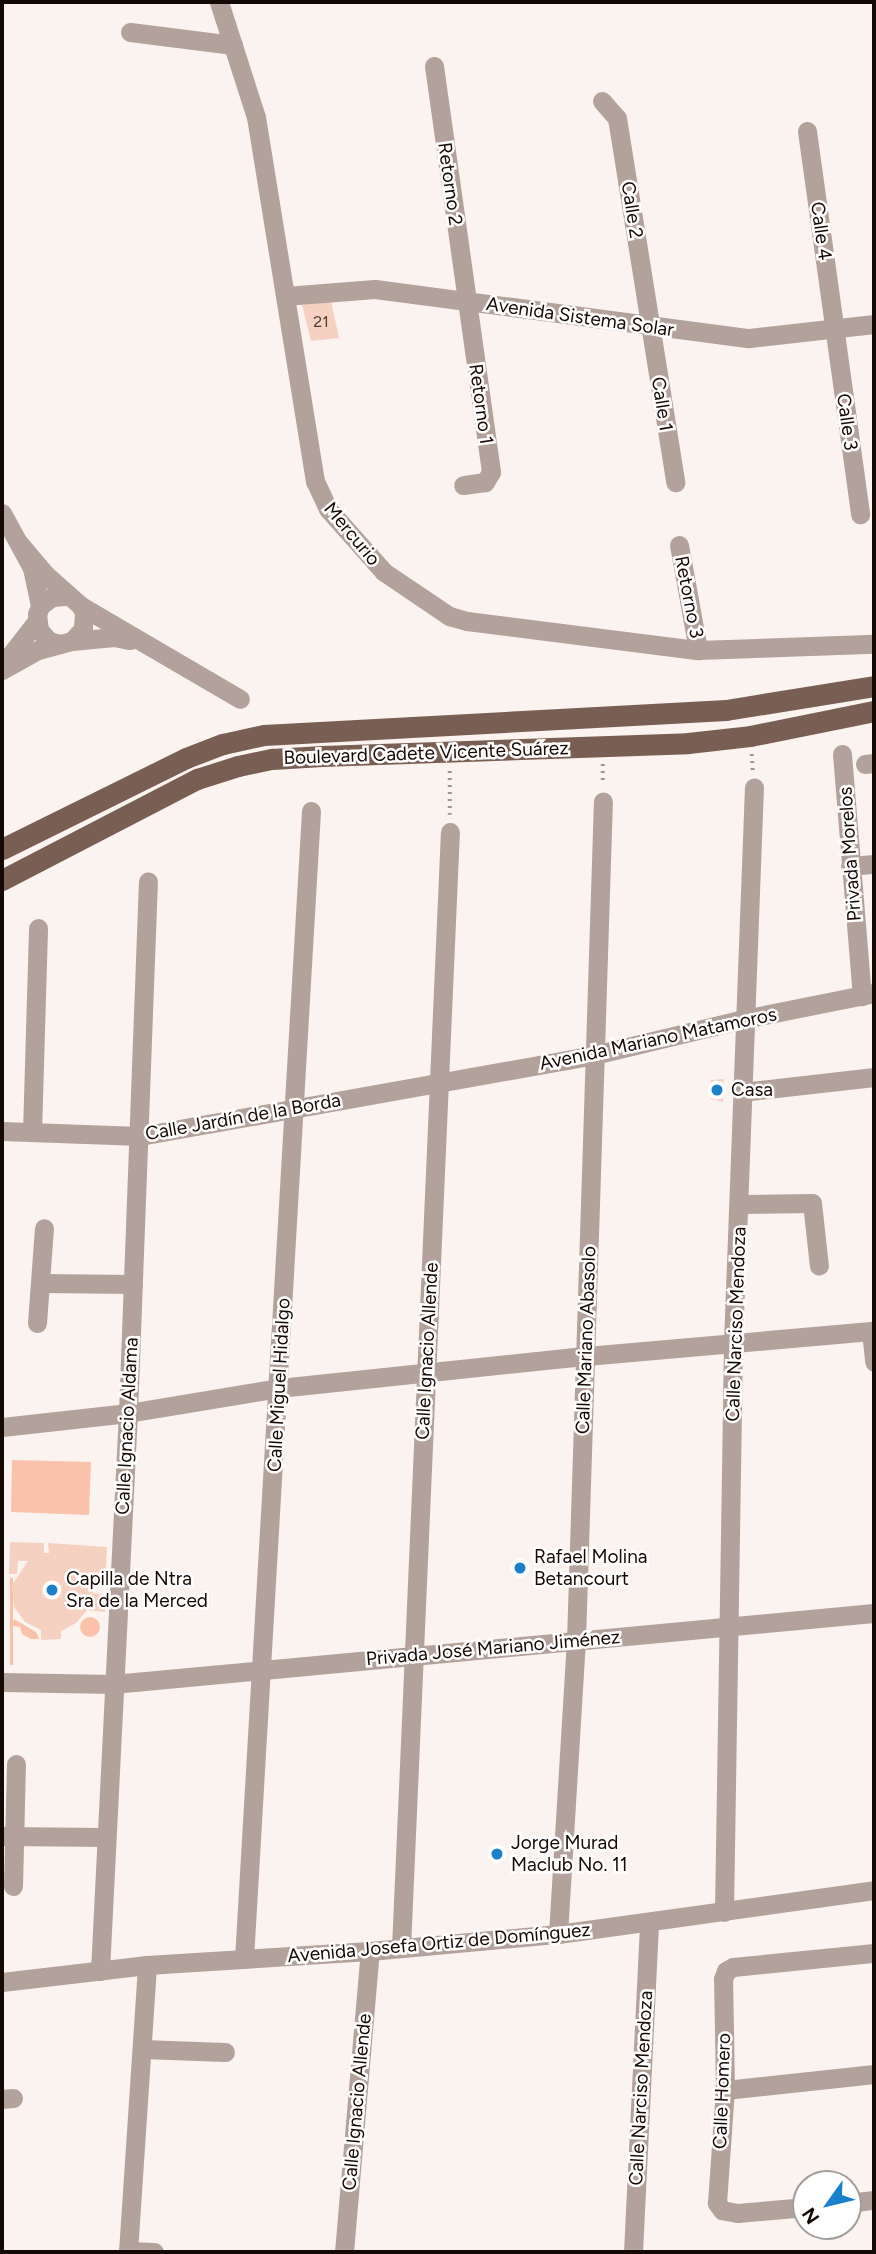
<!DOCTYPE html>
<meta charset="utf-8">
<style>
body{margin:0}
#map{position:relative;width:876px;height:2254px;overflow:hidden;background:#faf3f0;font-family:Figtree,sans-serif}
div>[style]{position:absolute}
[style*='--x']{left:calc(var(--x)*1px);top:calc(var(--y)*1px);width:calc(var(--w)*1px);rotate:calc(var(--a)*1deg)}
.green>*{inset:0;background:#fac2ab}
.round{border-radius:50%}
.building>*{inset:0;background:#f6d0c1}
.path>*{height:3.5px;margin-top:-1.75px;transform-origin:0;background:repeating-linear-gradient(90deg,#9e9592 0 2px,transparent 0 7px)}
.minor>*{height:19px;margin:-9.5px;padding:0 9.5px;transform-origin:9.5px;border-radius:9.5px;background:#b2a29b}
.major>*{height:21px;margin:-10.5px;padding:0 10.5px;transform-origin:10.5px;border-radius:10.5px;background:#795e53}
.dots>*{width:19px;height:19px;translate:-50% -50%;box-sizing:border-box;border:4px solid #fff;border-radius:50%}
span{translate:-50% -50%;white-space:nowrap;text-align:center;line-height:1.15;-webkit-text-stroke:5px #fff;paint-order:stroke}
.number-label{font-size:16px;color:#4d3b34}
.number-label span{-webkit-text-stroke-width:0}
.street-label{font-size:19px;color:#150905}
.poi-label{font-size:19px;color:#150905}
.left{translate:0 -50%;text-align:left}
.frame{position:absolute;inset:0;border:4px solid #150905;pointer-events:none}
.north{position:absolute;left:792px;top:2170px;width:70px;height:70px;box-sizing:border-box;background:#fff;border:2px solid #a19d9b;border-radius:50%;rotate:236deg;font-size:19px;font-weight:700;line-height:28px;text-align:center;color:#150905}
.north::after{content:'';display:block;margin:auto;width:24px;height:32px;background:#1a80cb;clip-path:polygon(50% 0,100% 100%,50% 72%,0 100%)}
</style>
<div id="map">
<div class="green">
<i style="clip-path:polygon(12px 1460px,91px 1462px,89px 1515px,11px 1512px)"></i>
<i style="clip-path:polygon(10px 1578px,13px 1578px,13px 1623px,14px 1619px,36px 1632px,39px 1639px,31px 1639px,22px 1634px,20px 1627px,13px 1626px,13px 1665px,10px 1665px)"></i>
<i class="round" style="left:80px;top:1617px;width:20px;height:20px"></i>
</div>
<div class="building">
<i style="clip-path:polygon(331px 301px,339px 338px,311px 341px,302px 305px)"></i>
<i style="clip-path:polygon(724px 1079px,723px 1102px,711px 1099px,711px 1080px)"></i>
<i style="clip-path:polygon(10px 1542px,44px 1543px,44px 1553px,49px 1553px,48px 1543px,107px 1547px,105px 1583px,91px 1583px,93px 1593px,107px 1595px,105px 1612px,87px 1610px,76px 1623px,61px 1631px,61px 1639px,41px 1640px,41px 1630px,25px 1622px,14px 1607px,12px 1585px,28px 1561px,18px 1561px,17px 1574px,9px 1574px)"></i>
</div>
<div class="path">
<i style="--x:752;--y:754;--w:17;--a:87"></i>
<i style="--x:603;--y:764;--w:20;--a:90"></i>
<i style="--x:450;--y:771;--w:44;--a:90"></i>
</div>
<div class="minor">
<i style="--x:219;--y:2;--w:121;--a:72.2"></i>
<i style="--x:256;--y:117;--w:369;--a:80.8"></i>
<i style="--x:315;--y:481;--w:31;--a:65"></i>
<i style="--x:328;--y:509;--w:84;--a:48.4"></i>
<i style="--x:384;--y:572;--w:78;--a:34.1"></i>
<i style="--x:449;--y:616;--w:19;--a:16"></i>
<i style="--x:467;--y:621;--w:233;--a:7.2"></i>
<i style="--x:698;--y:650;--w:176;--a:-2"></i>
<i style="--x:130;--y:32;--w:104;--a:7.2"></i>
<i style="--x:434;--y:66;--w:410;--a:82"></i>
<i style="--x:491;--y:472;--w:12;--a:121"></i>
<i style="--x:485;--y:482;--w:22;--a:172"></i>
<i style="--x:602;--y:101;--w:23;--a:49"></i>
<i style="--x:617;--y:118;--w:369;--a:80.9"></i>
<i style="--x:807;--y:131;--w:387;--a:82.1"></i>
<i style="--x:285;--y:296;--w:90;--a:-4.4"></i>
<i style="--x:375;--y:289;--w:377;--a:7.5"></i>
<i style="--x:749;--y:338;--w:126;--a:-6.4"></i>
<i style="--x:2;--y:513;--w:63;--a:61.4"></i>
<i style="--x:32;--y:568;--w:39;--a:78"></i>
<i style="--x:19;--y:543;--w:40;--a:50"></i>
<i style="--x:45;--y:574;--w:48;--a:41.6"></i>
<i style="--x:81;--y:606;--w:8;--a:67"></i>
<i style="--x:84;--y:613;--w:16;--a:94"></i>
<i style="--x:83;--y:629;--w:16;--a:133"></i>
<i style="--x:72;--y:641;--w:12;--a:166"></i>
<i style="--x:60;--y:644;--w:11;--a:-165"></i>
<i style="--x:49;--y:641;--w:15;--a:-132"></i>
<i style="--x:39;--y:630;--w:16;--a:-97"></i>
<i style="--x:37;--y:614;--w:9;--a:-69"></i>
<i style="--x:40;--y:606;--w:15;--a:-37"></i>
<i style="--x:52;--y:597;--w:16;--a:-4"></i>
<i style="--x:679;--y:545;--w:107;--a:79.7"></i>
<i style="--x:81;--y:606;--w:184;--a:30.3"></i>
<i style="--x:72;--y:641;--w:42;--a:-5.4"></i>
<i style="--x:114;--y:637;--w:16;--a:11"></i>
<i style="--x:5;--y:662;--w:51;--a:-52.2"></i>
<i style="--x:2;--y:670;--w:41;--a:-29.1"></i>
<i style="--x:38;--y:650;--w:23;--a:-15"></i>
<i style="--x:842;--y:754;--w:243;--a:85.3"></i>
<i style="--x:865;--y:764;--w:9;--a:-6"></i>
<i style="--x:850;--y:866;--w:24;--a:-5"></i>
<i style="--x:742;--y:1092;--w:133;--a:-6.5"></i>
<i style="--x:2;--y:1131;--w:138;--a:2.1"></i>
<i style="--x:140;--y:1136;--w:461;--a:-10.1"></i>
<i style="--x:594;--y:1055;--w:154;--a:-13.5"></i>
<i style="--x:744;--y:1019;--w:133;--a:-11.3"></i>
<i style="--x:32;--y:1132;--w:204;--a:-88.3"></i>
<i style="--x:739;--y:1204;--w:73;--a:-0.8"></i>
<i style="--x:812;--y:1203;--w:63;--a:83.7"></i>
<i style="--x:41;--y:1283;--w:92;--a:0.6"></i>
<i style="--x:37;--y:1323;--w:95;--a:-85.8"></i>
<i style="--x:871;--y:1331;--w:31;--a:84"></i>
<i style="--x:2;--y:1427;--w:127;--a:-6.3"></i>
<i style="--x:128;--y:1413;--w:153;--a:-9.4"></i>
<i style="--x:279;--y:1388;--w:309;--a:-6"></i>
<i style="--x:586;--y:1356;--w:289;--a:-5"></i>
<i style="--x:2;--y:1682;--w:111;--a:1"></i>
<i style="--x:113;--y:1684;--w:764;--a:-5.33"></i>
<i style="--x:2;--y:1836;--w:104;--a:0.6"></i>
<i style="--x:13;--y:1886;--w:122;--a:-88.6"></i>
<i style="--x:724;--y:1912;--w:569;--a:-89.09"></i>
<i style="--x:733;--y:1343;--w:556;--a:-87.84"></i>
<i style="--x:558;--y:1934;--w:295;--a:-86.5"></i>
<i style="--x:576;--y:1640;--w:839;--a:-88.16"></i>
<i style="--x:401;--y:1948;--w:1117;--a:-87.49"></i>
<i style="--x:244;--y:1959;--w:1150;--a:-86.66"></i>
<i style="--x:100;--y:1971;--w:559;--a:-87.13"></i>
<i style="--x:128;--y:1413;--w:532;--a:-87.85"></i>
<i style="--x:2;--y:1982;--w:146;--a:-6.7"></i>
<i style="--x:147;--y:1965;--w:223;--a:-3.6"></i>
<i style="--x:370;--y:1951;--w:189;--a:-5.2"></i>
<i style="--x:558;--y:1934;--w:319;--a:-7.9"></i>
<i style="--x:142;--y:2049;--w:83;--a:2.1"></i>
<i style="--x:725;--y:2090;--w:150;--a:-6.1"></i>
<i style="--x:2;--y:2099;--w:11;--a:-5"></i>
<i style="--x:848;--y:2203;--w:26;--a:-7"></i>
<i style="--x:806;--y:2207;--w:69;--a:175"></i>
<i style="--x:737;--y:2213;--w:15;--a:-169"></i>
<i style="--x:722;--y:2210;--w:9;--a:-126"></i>
<i style="--x:717;--y:2203;--w:113;--a:-86"></i>
<i style="--x:725;--y:2090;--w:111;--a:-91"></i>
<i style="--x:723;--y:1979;--w:9;--a:-69"></i>
<i style="--x:726;--y:1971;--w:8;--a:-30"></i>
<i style="--x:733;--y:1967;--w:142;--a:-5.7"></i>
<i style="--x:128;--y:2251;--w:26;--a:2"></i>
<i style="--x:128;--y:2252;--w:288;--a:-86.2"></i>
<i style="--x:344;--y:2252;--w:302;--a:-85.1"></i>
<i style="--x:633;--y:2252;--w:329;--a:-87.2"></i>
</div>
<div class="major">
<i style="--x:2;--y:849;--w:205;--a:-26.3"></i>
<i style="--x:186;--y:758;--w:40;--a:-21"></i>
<i style="--x:223;--y:744;--w:42;--a:-12.4"></i>
<i style="--x:264;--y:735;--w:463;--a:-3.1"></i>
<i style="--x:726;--y:710;--w:150;--a:-9.2"></i>
<i style="--x:2;--y:880;--w:220;--a:-27.4"></i>
<i style="--x:197;--y:779;--w:43;--a:-17.6"></i>
<i style="--x:238;--y:766;--w:35;--a:-12"></i>
<i style="--x:272;--y:759;--w:50;--a:-3.4"></i>
<i style="--x:322;--y:756;--w:366;--a:-2"></i>
<i style="--x:688;--y:743;--w:62;--a:-6.4"></i>
<i style="--x:750;--y:736;--w:126;--a:-11.4"></i>
</div>
<div class="dots">
<i style="left:717px;top:1090px;background:#1a80cb"></i>
<i style="left:520px;top:1568px;background:#1a80cb"></i>
<i style="left:52px;top:1590px;background:#1a80cb"></i>
<i style="left:497px;top:1854px;background:#1a80cb"></i>
</div>
<div class="number-label">
<span style="left:321px;top:322px">21</span>
</div>
<div class="street-label">
<span style="left:450px;top:184px;rotate:82deg">Retorno 2</span>
<span style="left:632px;top:210px;rotate:81deg">Calle 2</span>
<span style="left:821px;top:231px;rotate:82deg">Calle 4</span>
<span style="left:580px;top:317px;rotate:8deg">Avenida Sistema Solar</span>
<span style="left:481px;top:404px;rotate:82deg">Retorno 1</span>
<span style="left:662px;top:404px;rotate:81deg">Calle 1</span>
<span style="left:847px;top:422px;rotate:82deg">Calle 3</span>
<span style="left:352px;top:534px;rotate:50deg">Mercurio</span>
<span style="left:689px;top:597px;rotate:79deg">Retorno 3</span>
<span style="left:426px;top:753px;rotate:-2deg">Boulevard Cadete Vicente Suárez</span>
<span style="left:850px;top:854px;rotate:-94deg">Privada Morelos</span>
<span style="left:658px;top:1039px;rotate:-12deg">Avenida Mariano Matamoros</span>
<span style="left:243px;top:1117px;rotate:-10deg">Calle Jardín de la Borda</span>
<span style="left:736px;top:1324px;rotate:-88deg">Calle Narciso Mendoza</span>
<span style="left:586px;top:1340px;rotate:-88deg">Calle Mariano Abasolo</span>
<span style="left:427px;top:1351px;rotate:-87deg">Calle Ignacio Allende</span>
<span style="left:279px;top:1385px;rotate:-87deg">Calle Miguel Hidalgo</span>
<span style="left:127px;top:1426px;rotate:-87deg">Calle Ignacio Aldama</span>
<span style="left:493px;top:1648px;rotate:-5deg">Privada José Mariano Jiménez</span>
<span style="left:439px;top:1943px;rotate:-5deg">Avenida Josefa Ortiz de Domínguez</span>
<span style="left:641px;top:2088px;rotate:-87deg">Calle Narciso Mendoza</span>
<span style="left:722px;top:2091px;rotate:-88deg">Calle Homero</span>
<span style="left:357px;top:2102px;rotate:-85deg">Calle Ignacio Allende</span>
</div>
<div class="poi-label">
<span class="left" style="left:731px;top:1090px">Casa</span>
<span class="left" style="left:534px;top:1568px">Rafael Molina<br>Betancourt</span>
<span class="left" style="left:66px;top:1590px">Capilla de Ntra<br>Sra de la Merced</span>
<span class="left" style="left:511px;top:1854px">Jorge Murad<br>Maclub No. 11</span>
</div>
<div class="frame"></div>
<div class="north">N</div>
</div>
